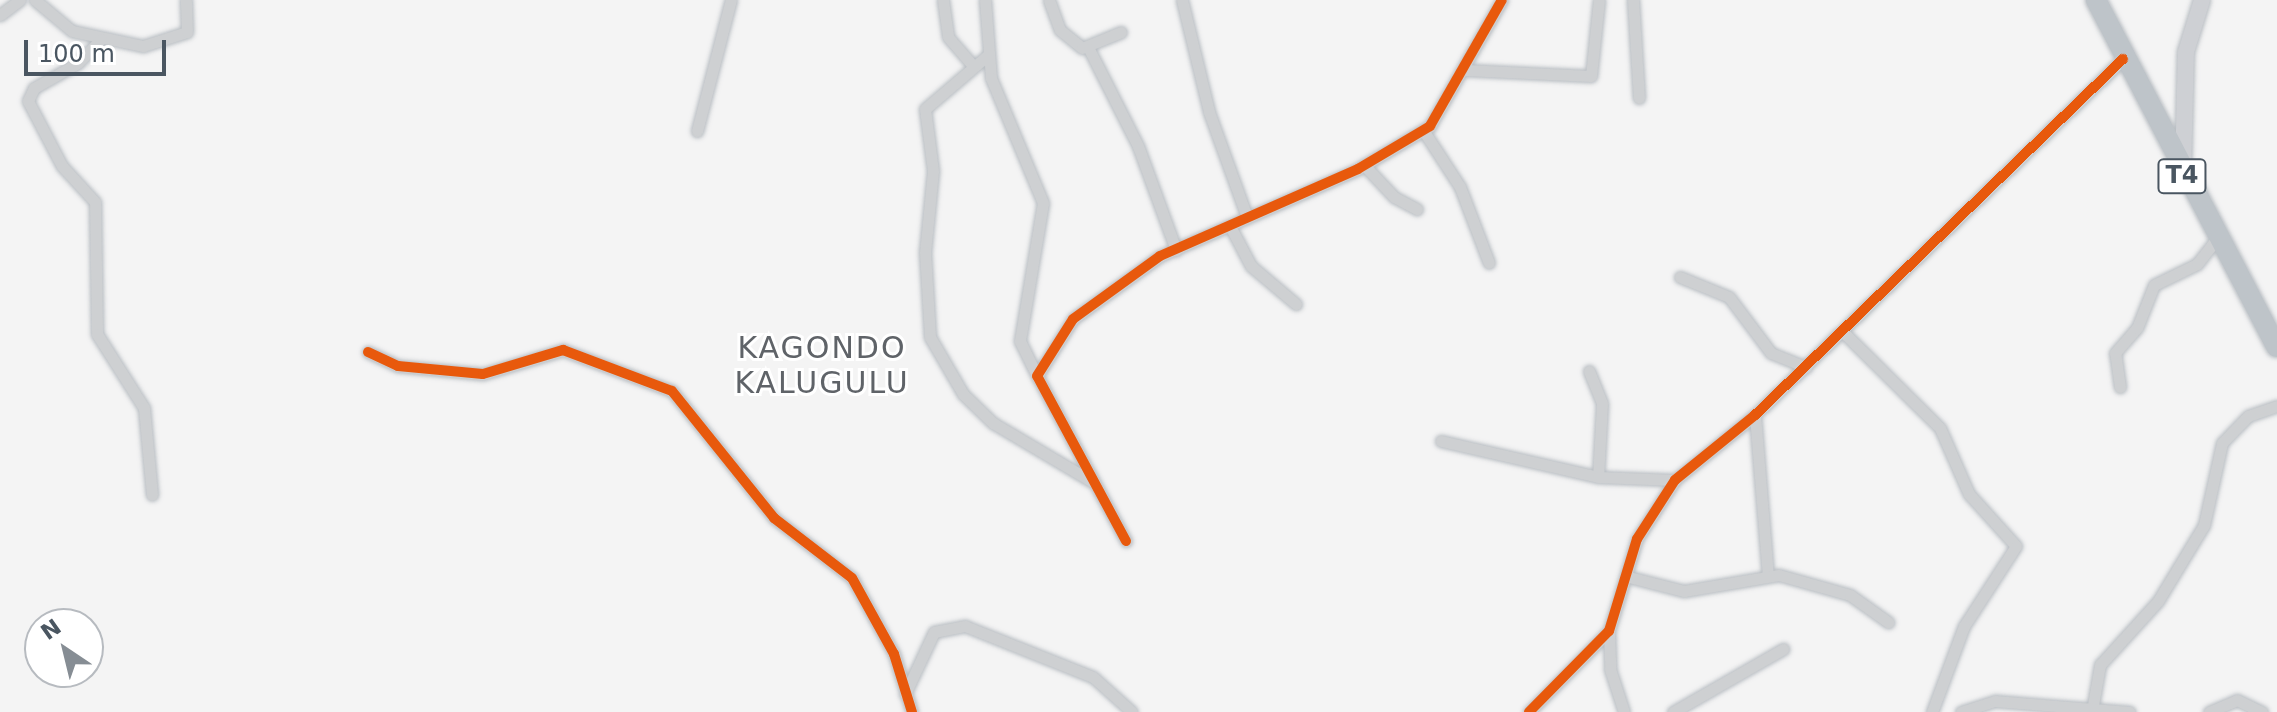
<!DOCTYPE html>
<style>
body{margin:0}
#map{position:relative;width:2277px;height:712px;overflow:hidden;background:#f4f4f4;font-family:"DejaVu Sans",sans-serif}
div>[style]{position:absolute}
[style*='--x']{left:calc(var(--x)*1px);top:calc(var(--y)*1px);width:calc(var(--w)*1px);rotate:calc(var(--a)*1deg)}
.roads{filter:drop-shadow(0 0 2px #b9bec3) drop-shadow(0 0 2px #b9bec3)}
.street>*{height:11px;margin:-5.5px;padding:0 5.5px;transform-origin:5.5px;border-radius:5.5px;background:#ced0d2}
.secondary>*{height:16px;margin:-8px;padding:0 8px;transform-origin:8px;border-radius:8px;background:#ced0d4}
.highway>*{height:20px;margin:-10px;padding:0 10px;transform-origin:10px;border-radius:10px;background:#bec4c9}
.cycleway>*{height:10px;margin:-5px;padding:0 5px;transform-origin:5px;border-radius:5px;background:#e8590c}
span{translate:-50% -50%;white-space:nowrap;text-align:center;line-height:1.15;-webkit-text-stroke:6px #fff;paint-order:stroke}
.shield-label span{padding:2px 6px;background:#fff;border:2px solid;border-radius:6px;-webkit-text-stroke-width:0}
.shield-label{font-size:24px;color:#4a5661;font-weight:700}
.quarter-label{font-size:30px;color:#5f6368;letter-spacing:2px}
.north{position:absolute;left:24px;top:608px;width:80px;height:80px;box-sizing:border-box;background:#fff;border:2px solid #b7bbc0;border-radius:50%;rotate:325deg;font-size:22px;font-weight:700;line-height:32px;text-align:center;color:#4a5661}
.north::after{content:'';display:block;margin:auto;width:28px;height:36px;background:#868d94;clip-path:polygon(50% 0,100% 100%,50% 72%,0 100%)}
.scale{position:absolute;left:24px;top:40px;width:142px;height:36px;box-sizing:border-box;border:4px solid #4a5661;border-top:0;padding-left:10px;font-size:24px;line-height:28px;white-space:nowrap;color:#4a5661;-webkit-text-stroke:6px #fff;paint-order:stroke}
</style>
<div id="map">
<div class="roads">
<div class="street">
<i style="--x:35;--y:0;--w:48;--a:40"></i>
<i style="--x:72;--y:31;--w:73;--a:11.9"></i>
<i style="--x:143;--y:46;--w:46;--a:-17.7"></i>
<i style="--x:187;--y:32;--w:32;--a:-92"></i>
<i style="--x:943;--y:0;--w:37;--a:82"></i>
<i style="--x:948;--y:37;--w:38;--a:49"></i>
<i style="--x:985;--y:0;--w:78;--a:85.6"></i>
<i style="--x:991;--y:78;--w:135;--a:67.4"></i>
<i style="--x:1043;--y:203;--w:140;--a:99.5"></i>
<i style="--x:1020;--y:341;--w:39;--a:64"></i>
<i style="--x:1049;--y:0;--w:32;--a:70"></i>
<i style="--x:1060;--y:30;--w:28;--a:39"></i>
<i style="--x:1082;--y:48;--w:42;--a:-22.3"></i>
<i style="--x:1182;--y:0;--w:115;--a:76.4"></i>
<i style="--x:1209;--y:112;--w:112;--a:70.1"></i>
<i style="--x:1633;--y:0;--w:98;--a:86.5"></i>
<i style="--x:0;--y:15;--w:25;--a:-37"></i>
<i style="--x:101;--y:39;--w:33;--a:134"></i>
<i style="--x:78;--y:63;--w:51;--a:150.4"></i>
<i style="--x:34;--y:88;--w:14;--a:115"></i>
<i style="--x:28;--y:101;--w:73;--a:62.4"></i>
<i style="--x:62;--y:166;--w:49;--a:47.5"></i>
<i style="--x:95;--y:202;--w:132;--a:89.1"></i>
<i style="--x:97;--y:334;--w:88;--a:57.6"></i>
<i style="--x:144;--y:408;--w:87;--a:84.7"></i>
<i style="--x:1089;--y:49;--w:109;--a:63.2"></i>
<i style="--x:1138;--y:146;--w:111;--a:69.9"></i>
<i style="--x:988;--y:55;--w:83;--a:139.4"></i>
<i style="--x:925;--y:109;--w:63;--a:82.6"></i>
<i style="--x:933;--y:171;--w:81;--a:95.6"></i>
<i style="--x:925;--y:252;--w:85;--a:86.6"></i>
<i style="--x:930;--y:337;--w:66;--a:59.9"></i>
<i style="--x:963;--y:394;--w:42;--a:44"></i>
<i style="--x:993;--y:423;--w:114;--a:30.6"></i>
<i style="--x:1465;--y:70;--w:126;--a:2.7"></i>
<i style="--x:1591;--y:76;--w:76;--a:-84"></i>
<i style="--x:1423;--y:130;--w:68;--a:57"></i>
<i style="--x:1460;--y:187;--w:81;--a:69.1"></i>
<i style="--x:697;--y:131;--w:135;--a:-75.5"></i>
<i style="--x:1364;--y:165;--w:44;--a:46.8"></i>
<i style="--x:1394;--y:197;--w:26;--a:28"></i>
<i style="--x:1230;--y:226;--w:45;--a:62.3"></i>
<i style="--x:1251;--y:266;--w:59;--a:40.2"></i>
<i style="--x:1680;--y:277;--w:53;--a:22.2"></i>
<i style="--x:1729;--y:297;--w:70;--a:53.1"></i>
<i style="--x:1771;--y:353;--w:38;--a:22"></i>
<i style="--x:1842;--y:331;--w:138;--a:44.7"></i>
<i style="--x:1940;--y:428;--w:72;--a:66.3"></i>
<i style="--x:1969;--y:494;--w:70;--a:47.9"></i>
<i style="--x:2016;--y:546;--w:95;--a:123"></i>
<i style="--x:1964;--y:626;--w:92;--a:110.4"></i>
<i style="--x:368;--y:352;--w:33;--a:25"></i>
<i style="--x:398;--y:366;--w:85;--a:5.4"></i>
<i style="--x:483;--y:374;--w:84;--a:-16.7"></i>
<i style="--x:563;--y:350;--w:116;--a:20.6"></i>
<i style="--x:672;--y:391;--w:163;--a:51.2"></i>
<i style="--x:774;--y:518;--w:98;--a:37.6"></i>
<i style="--x:852;--y:578;--w:87;--a:61.1"></i>
<i style="--x:894;--y:654;--w:61;--a:72.8"></i>
<i style="--x:1589;--y:371;--w:35;--a:68"></i>
<i style="--x:1602;--y:404;--w:73;--a:93.1"></i>
<i style="--x:2120;--y:387;--w:34;--a:-98"></i>
<i style="--x:2115;--y:353;--w:33;--a:-49"></i>
<i style="--x:2137;--y:328;--w:46;--a:-68.4"></i>
<i style="--x:2154;--y:285;--w:48;--a:-26"></i>
<i style="--x:2197;--y:264;--w:33;--a:-52"></i>
<i style="--x:1755;--y:415;--w:161;--a:85.4"></i>
<i style="--x:1441;--y:441;--w:161;--a:12.9"></i>
<i style="--x:1598;--y:477;--w:77;--a:2.2"></i>
<i style="--x:1126;--y:541;--w:187;--a:-118.3"></i>
<i style="--x:1037;--y:376;--w:67;--a:-57.7"></i>
<i style="--x:1073;--y:319;--w:107;--a:-35.9"></i>
<i style="--x:1160;--y:256;--w:216;--a:-23.7"></i>
<i style="--x:1358;--y:169;--w:84;--a:-30.8"></i>
<i style="--x:1430;--y:126;--w:145;--a:-60.3"></i>
<i style="--x:1629;--y:577;--w:57;--a:14.3"></i>
<i style="--x:1684;--y:591;--w:96;--a:-9.6"></i>
<i style="--x:1779;--y:575;--w:74;--a:15.7"></i>
<i style="--x:1850;--y:595;--w:47;--a:35.4"></i>
<i style="--x:1609;--y:631;--w:38;--a:88"></i>
<i style="--x:1610;--y:669;--w:45;--a:72"></i>
<i style="--x:905;--y:694;--w:68;--a:-64.9"></i>
<i style="--x:934;--y:632;--w:32;--a:-11"></i>
<i style="--x:965;--y:626;--w:138;--a:21.7"></i>
<i style="--x:1093;--y:677;--w:52;--a:41.9"></i>
<i style="--x:2093;--y:705;--w:41;--a:-80.1"></i>
<i style="--x:2100;--y:665;--w:86;--a:-47.8"></i>
<i style="--x:2158;--y:601;--w:89;--a:-58.8"></i>
<i style="--x:2204;--y:525;--w:84;--a:-77.6"></i>
<i style="--x:2222;--y:443;--w:37;--a:-46"></i>
<i style="--x:2248;--y:416;--w:31;--a:-19"></i>
<i style="--x:1529;--y:712;--w:114;--a:-45.4"></i>
<i style="--x:1609;--y:631;--w:96;--a:-73.1"></i>
<i style="--x:1637;--y:539;--w:70;--a:-57.2"></i>
<i style="--x:1675;--y:480;--w:103;--a:-39.1"></i>
<i style="--x:1755;--y:415;--w:512;--a:-44.05"></i>
<i style="--x:1673;--y:712;--w:127;--a:-29.8"></i>
<i style="--x:1961;--y:712;--w:36;--a:-18"></i>
<i style="--x:1995;--y:701;--w:135;--a:4.7"></i>
<i style="--x:2209;--y:712;--w:30;--a:-23"></i>
<i style="--x:2237;--y:700;--w:28;--a:26"></i>
</div>
<div class="secondary">
<i style="--x:2183;--y:171;--w:119;--a:-88.6"></i>
<i style="--x:2186;--y:52;--w:54;--a:-72.9"></i>
</div>
<div class="highway">
<i style="--x:2096;--y:0;--w:391;--a:62.5"></i>
</div>
</div>
<div class="cycleway">
<i style="--x:368;--y:352;--w:33;--a:25"></i>
<i style="--x:398;--y:366;--w:85;--a:5.4"></i>
<i style="--x:483;--y:374;--w:84;--a:-16.7"></i>
<i style="--x:563;--y:350;--w:116;--a:20.6"></i>
<i style="--x:672;--y:391;--w:163;--a:51.2"></i>
<i style="--x:774;--y:518;--w:98;--a:37.6"></i>
<i style="--x:852;--y:578;--w:87;--a:61.1"></i>
<i style="--x:894;--y:654;--w:61;--a:72.8"></i>
<i style="--x:1126;--y:541;--w:187;--a:-118.3"></i>
<i style="--x:1037;--y:376;--w:67;--a:-57.7"></i>
<i style="--x:1073;--y:319;--w:107;--a:-35.9"></i>
<i style="--x:1160;--y:256;--w:216;--a:-23.7"></i>
<i style="--x:1358;--y:169;--w:84;--a:-30.8"></i>
<i style="--x:1430;--y:126;--w:145;--a:-60.3"></i>
<i style="--x:1529;--y:712;--w:114;--a:-45.4"></i>
<i style="--x:1609;--y:631;--w:96;--a:-73.1"></i>
<i style="--x:1637;--y:539;--w:70;--a:-57.2"></i>
<i style="--x:1675;--y:480;--w:103;--a:-39.1"></i>
<i style="--x:1755;--y:415;--w:512;--a:-44.05"></i>
</div>
<div class="shield-label">
<span style="left:2182px;top:176px">T4</span>
</div>
<div class="quarter-label">
<span style="left:822px;top:365px">KAGONDO<br>KALUGULU</span>
</div>
<div class="north">N</div>
<div class="scale">100 m</div>
</div>
